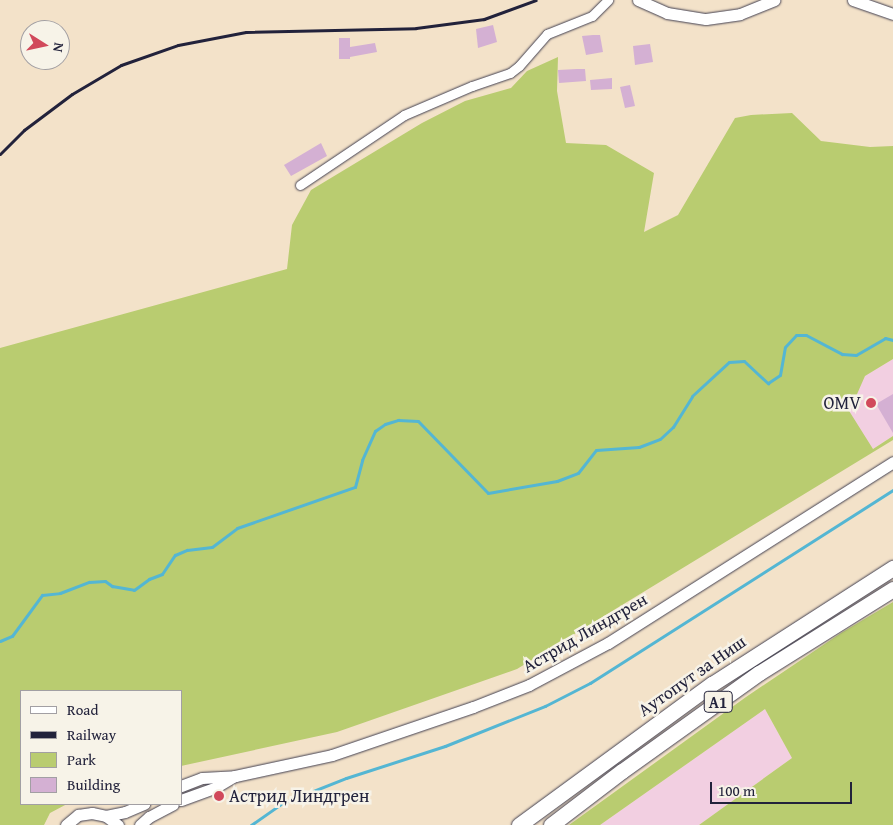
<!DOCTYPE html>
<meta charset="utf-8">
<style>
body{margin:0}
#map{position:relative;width:893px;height:825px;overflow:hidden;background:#f3e2c9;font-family:"Gentium Book Plus",serif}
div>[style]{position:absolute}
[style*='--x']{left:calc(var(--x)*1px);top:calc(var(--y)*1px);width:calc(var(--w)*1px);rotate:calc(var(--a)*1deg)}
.built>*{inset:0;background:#f2cfe1}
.green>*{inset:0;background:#b9cc70}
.stream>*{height:3px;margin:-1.5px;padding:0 1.5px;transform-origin:1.5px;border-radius:1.5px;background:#54b6d3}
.building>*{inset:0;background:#d4b0d3}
.roads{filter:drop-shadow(0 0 1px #413f50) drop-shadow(0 0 1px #413f50)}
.street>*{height:9px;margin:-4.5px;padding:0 4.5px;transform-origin:4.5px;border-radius:4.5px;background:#fff}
.secondary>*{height:11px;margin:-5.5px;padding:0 5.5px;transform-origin:5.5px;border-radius:5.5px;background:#fff}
.highway>*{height:15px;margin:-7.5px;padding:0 7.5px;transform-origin:7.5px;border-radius:7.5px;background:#fff}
.rail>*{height:3px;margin:-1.5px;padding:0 1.5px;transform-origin:1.5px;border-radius:1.5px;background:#22223b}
.dots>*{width:14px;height:14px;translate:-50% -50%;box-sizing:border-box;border:2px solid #f7f3e8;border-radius:50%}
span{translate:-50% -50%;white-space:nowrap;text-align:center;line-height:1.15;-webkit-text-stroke:5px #f7f3e8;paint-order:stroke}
.shield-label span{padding:1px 4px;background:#f7f3e8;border:1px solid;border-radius:4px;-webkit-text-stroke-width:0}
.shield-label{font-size:16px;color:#22223b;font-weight:700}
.poi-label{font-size:18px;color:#22223b}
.right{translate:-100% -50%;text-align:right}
.left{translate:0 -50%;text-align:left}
.street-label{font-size:18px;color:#22223b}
.legend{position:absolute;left:20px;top:690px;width:162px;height:115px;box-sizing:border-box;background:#f7f3e8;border:1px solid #a29fa3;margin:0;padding:6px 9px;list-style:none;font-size:15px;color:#22223b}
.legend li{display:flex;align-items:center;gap:10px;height:25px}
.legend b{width:25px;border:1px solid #a29fa3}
.north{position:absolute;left:20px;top:20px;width:50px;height:50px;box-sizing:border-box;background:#f7f3e8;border:1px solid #a29fa3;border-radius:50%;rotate:100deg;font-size:14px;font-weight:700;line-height:20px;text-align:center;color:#22223b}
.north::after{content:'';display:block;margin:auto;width:18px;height:22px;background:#d1495b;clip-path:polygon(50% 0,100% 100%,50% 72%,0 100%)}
.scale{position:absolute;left:710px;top:782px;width:142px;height:22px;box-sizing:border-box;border:2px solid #22223b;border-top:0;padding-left:6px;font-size:15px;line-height:18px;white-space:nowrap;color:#22223b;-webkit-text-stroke:4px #f7f3e8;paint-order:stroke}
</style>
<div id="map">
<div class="built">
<i style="clip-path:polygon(893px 359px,893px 436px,873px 449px,845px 406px,854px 400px,865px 376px)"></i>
<i style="clip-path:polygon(765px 709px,792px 758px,699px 825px,600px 825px)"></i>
</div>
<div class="green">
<i style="clip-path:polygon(558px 57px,557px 91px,566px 143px,606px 145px,654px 173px,644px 232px,678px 215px,735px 118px,751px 115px,792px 113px,821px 141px,870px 147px,893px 146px,893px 359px,865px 376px,854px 401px,846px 406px,873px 449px,893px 436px,893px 440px,517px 669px,337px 732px,181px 766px,181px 691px,21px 691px,21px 804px,67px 804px,50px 813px,44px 825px,0 825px,0 348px,287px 269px,292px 225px,311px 190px,422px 123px,465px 101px,511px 88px,527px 71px)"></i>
<i style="clip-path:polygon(893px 602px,893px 825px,699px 825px,792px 758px,765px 709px,600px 825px,569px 825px,746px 697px,841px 633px)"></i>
</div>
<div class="stream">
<i style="--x:0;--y:641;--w:13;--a:-23"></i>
<i style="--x:12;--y:636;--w:51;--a:-53.8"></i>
<i style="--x:42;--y:595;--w:18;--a:-6"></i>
<i style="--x:60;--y:593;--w:31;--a:-21"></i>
<i style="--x:89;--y:582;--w:16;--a:-4"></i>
<i style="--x:105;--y:581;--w:9;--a:36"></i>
<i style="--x:112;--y:586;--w:22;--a:10"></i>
<i style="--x:134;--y:590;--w:19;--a:-36"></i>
<i style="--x:149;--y:579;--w:14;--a:-21"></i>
<i style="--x:162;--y:574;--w:23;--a:-56"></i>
<i style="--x:175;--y:555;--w:13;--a:-23"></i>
<i style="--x:187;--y:550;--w:25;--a:-7"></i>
<i style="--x:212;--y:547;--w:31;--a:-37"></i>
<i style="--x:237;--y:528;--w:125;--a:-19.2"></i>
<i style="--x:355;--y:487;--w:28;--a:-75"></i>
<i style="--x:362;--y:460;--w:32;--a:-66"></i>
<i style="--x:375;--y:431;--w:12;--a:-35"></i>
<i style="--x:385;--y:424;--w:14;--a:-17"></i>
<i style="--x:398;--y:420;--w:20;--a:3"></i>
<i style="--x:418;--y:421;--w:100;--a:45.8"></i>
<i style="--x:488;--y:493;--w:70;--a:-9.9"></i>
<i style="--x:557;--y:481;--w:22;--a:-21"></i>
<i style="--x:578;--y:473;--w:29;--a:-52"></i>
<i style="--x:596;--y:450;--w:43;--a:-4"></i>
<i style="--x:639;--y:447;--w:22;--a:-21"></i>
<i style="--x:660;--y:439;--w:18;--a:-43"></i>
<i style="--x:673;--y:427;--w:36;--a:-58"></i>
<i style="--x:692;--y:396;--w:50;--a:-42.6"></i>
<i style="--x:729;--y:362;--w:15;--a:-4"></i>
<i style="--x:744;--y:361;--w:33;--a:43"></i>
<i style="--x:768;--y:383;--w:14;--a:-34"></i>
<i style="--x:780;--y:375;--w:28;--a:-80"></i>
<i style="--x:785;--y:347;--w:16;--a:-47"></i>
<i style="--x:796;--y:335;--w:10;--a:0"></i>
<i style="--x:806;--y:335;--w:41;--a:27.8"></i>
<i style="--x:842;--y:354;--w:14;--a:4"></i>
<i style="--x:856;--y:355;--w:34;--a:-30"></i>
<i style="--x:885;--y:338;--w:8;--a:14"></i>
<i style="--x:251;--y:825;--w:39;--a:-35"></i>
<i style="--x:283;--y:803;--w:68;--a:-21.6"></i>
<i style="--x:346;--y:778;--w:104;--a:-17.9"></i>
<i style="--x:445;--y:746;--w:108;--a:-21.8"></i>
<i style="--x:545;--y:706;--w:51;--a:-27.1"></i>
<i style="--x:590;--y:683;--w:359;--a:-32.5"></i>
</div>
<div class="building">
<i style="clip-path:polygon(493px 25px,497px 42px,478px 48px,476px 29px)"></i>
<i style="clip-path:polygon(593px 35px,600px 35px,603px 52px,586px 55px,582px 36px)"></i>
<i style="clip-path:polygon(339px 38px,350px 38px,350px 47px,375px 43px,377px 52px,350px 57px,350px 59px,339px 59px)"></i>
<i style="clip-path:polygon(650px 44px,653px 62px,635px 65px,633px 46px)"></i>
<i style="clip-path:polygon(577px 69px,585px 69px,586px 81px,559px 83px,558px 70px)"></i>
<i style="clip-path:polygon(612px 78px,612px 89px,591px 90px,590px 80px)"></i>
<i style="clip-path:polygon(630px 85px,635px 106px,625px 108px,620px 87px)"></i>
<i style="clip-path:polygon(321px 143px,327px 156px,291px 176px,284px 165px)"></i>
<i style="clip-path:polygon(893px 394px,893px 433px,876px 404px)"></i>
</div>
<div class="roads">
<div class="street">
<i style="--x:300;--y:185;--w:125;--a:-33.9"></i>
<i style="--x:404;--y:115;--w:74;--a:-23.1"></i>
<i style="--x:472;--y:86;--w:40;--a:-18.9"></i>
<i style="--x:510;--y:73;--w:11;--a:-38"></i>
<i style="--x:519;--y:66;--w:43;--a:-48.8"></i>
<i style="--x:547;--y:34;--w:48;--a:-21.8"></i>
<i style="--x:592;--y:16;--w:23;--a:-45"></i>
</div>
<div class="secondary">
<i style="--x:638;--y:0;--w:32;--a:24"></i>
<i style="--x:667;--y:13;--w:39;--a:9"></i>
<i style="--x:706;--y:19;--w:34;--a:-8"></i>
<i style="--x:740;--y:14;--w:37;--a:-22"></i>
<i style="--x:853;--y:0;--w:42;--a:19.3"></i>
<i style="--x:181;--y:786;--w:22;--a:-21"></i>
<i style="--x:202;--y:778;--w:33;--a:-3"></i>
<i style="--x:235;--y:776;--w:99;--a:-12.2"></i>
<i style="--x:332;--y:755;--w:149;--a:-18.8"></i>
<i style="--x:473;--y:707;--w:60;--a:-21.4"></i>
<i style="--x:529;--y:685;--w:89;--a:-28"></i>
<i style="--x:608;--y:643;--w:338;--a:-32.4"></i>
<i style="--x:181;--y:800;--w:37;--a:-20"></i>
<i style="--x:216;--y:787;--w:21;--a:-31"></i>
<i style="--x:106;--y:816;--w:19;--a:-12"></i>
<i style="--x:125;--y:812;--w:21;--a:-23"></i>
<i style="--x:66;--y:825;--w:16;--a:-40"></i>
<i style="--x:78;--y:815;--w:14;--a:-8"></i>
<i style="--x:92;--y:813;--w:14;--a:12"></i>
<i style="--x:106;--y:816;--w:15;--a:37"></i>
<i style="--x:140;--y:825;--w:12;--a:-42"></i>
<i style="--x:149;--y:817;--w:27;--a:-28"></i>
</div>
<div class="highway">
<i style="--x:519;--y:825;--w:239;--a:-36.2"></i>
<i style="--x:712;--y:684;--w:215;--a:-32.7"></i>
<i style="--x:551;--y:825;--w:89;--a:-37.3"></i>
<i style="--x:622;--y:771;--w:168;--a:-35.6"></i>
<i style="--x:759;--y:673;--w:158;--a:-32.1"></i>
</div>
</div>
<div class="rail">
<i style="--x:0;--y:154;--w:34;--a:-45"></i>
<i style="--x:24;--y:130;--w:60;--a:-36.9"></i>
<i style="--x:72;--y:94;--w:57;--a:-30.6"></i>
<i style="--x:121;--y:65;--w:60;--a:-19.3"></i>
<i style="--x:178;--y:45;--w:69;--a:-10.8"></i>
<i style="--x:246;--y:32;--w:170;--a:-1.3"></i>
<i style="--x:416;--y:28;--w:69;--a:-7.5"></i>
<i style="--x:484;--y:19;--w:55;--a:-20.1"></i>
</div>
<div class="dots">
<i style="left:871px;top:403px;background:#d1495b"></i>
<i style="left:219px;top:796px;background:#d1495b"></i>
</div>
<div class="shield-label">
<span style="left:718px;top:702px">A1</span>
</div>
<div class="poi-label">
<span class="right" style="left:861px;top:403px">OMV</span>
<span class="left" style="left:229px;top:796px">Астрид Линдгрен</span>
</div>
<div class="street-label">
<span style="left:585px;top:633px;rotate:-30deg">Астрид Линдгрен</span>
<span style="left:692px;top:676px;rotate:-35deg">Аутопут за Ниш</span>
</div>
<ul class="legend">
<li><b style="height:6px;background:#fff"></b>Road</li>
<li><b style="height:6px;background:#22223b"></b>Railway</li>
<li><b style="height:14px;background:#b9cc70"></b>Park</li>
<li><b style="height:14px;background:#d4b0d3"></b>Building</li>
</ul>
<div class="north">N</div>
<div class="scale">100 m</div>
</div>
